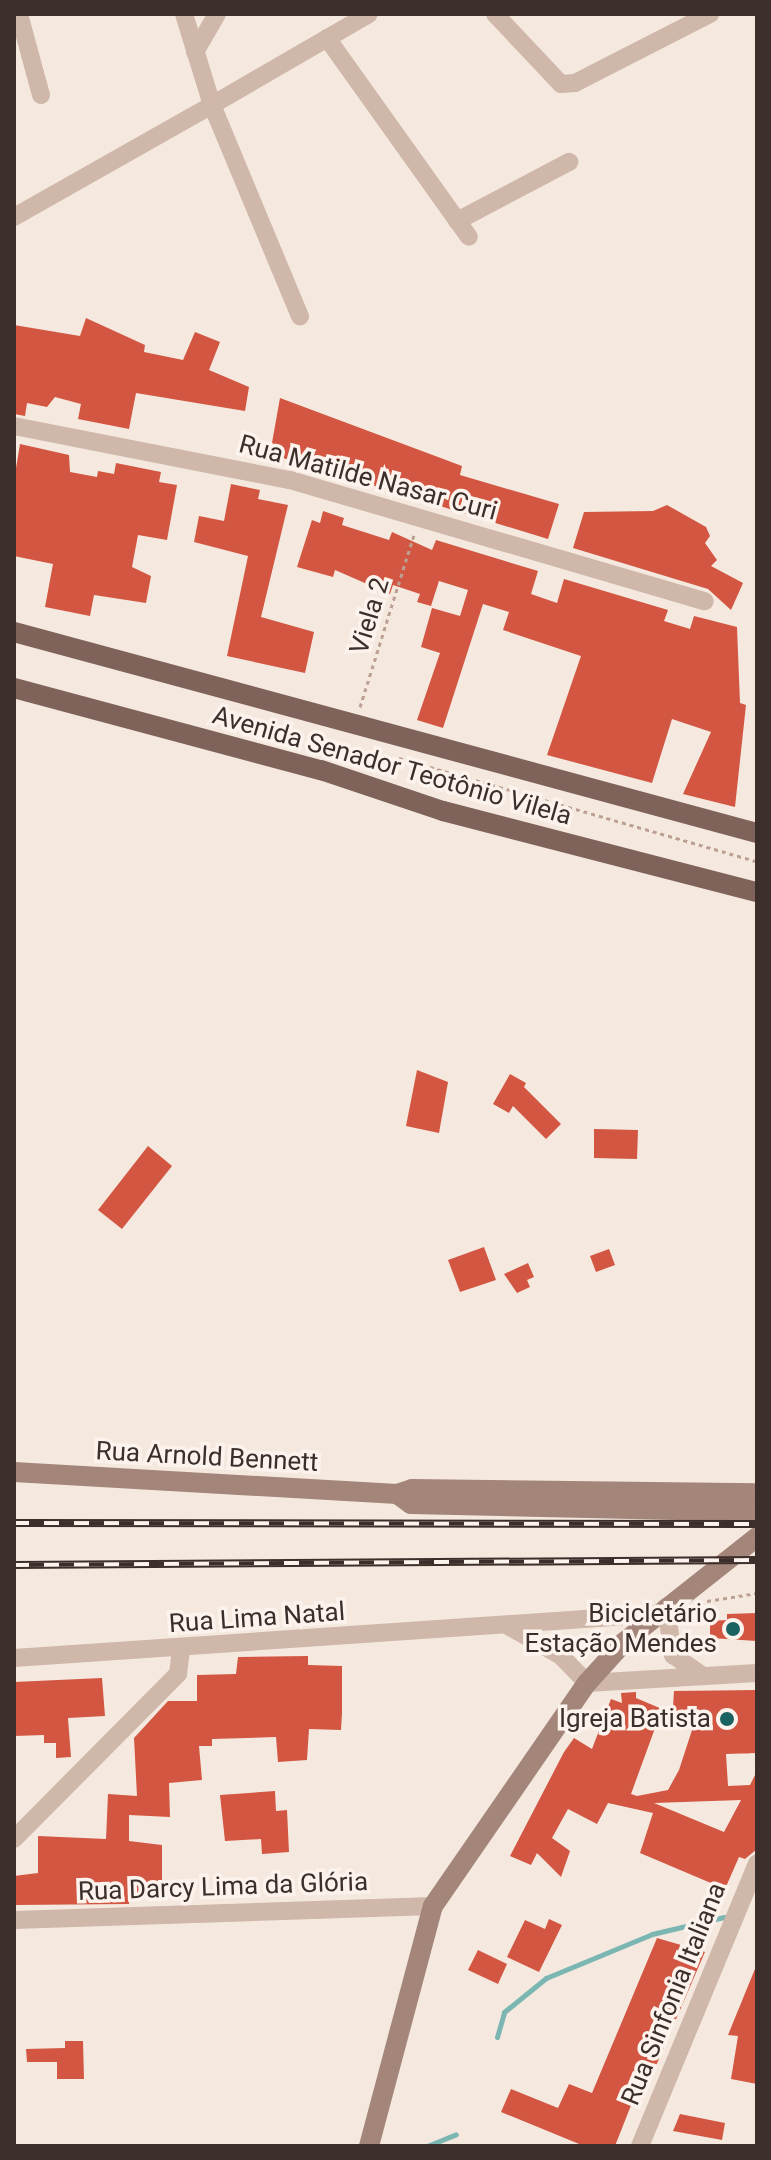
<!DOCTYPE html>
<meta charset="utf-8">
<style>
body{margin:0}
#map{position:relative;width:771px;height:2160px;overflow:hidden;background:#f5e9df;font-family:Roboto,sans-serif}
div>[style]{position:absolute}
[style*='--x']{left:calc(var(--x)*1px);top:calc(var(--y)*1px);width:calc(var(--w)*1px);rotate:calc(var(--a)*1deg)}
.stream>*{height:5px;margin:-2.5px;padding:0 2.5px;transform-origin:2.5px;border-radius:2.5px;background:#7bb6b3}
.building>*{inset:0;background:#d25641}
.path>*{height:3px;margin-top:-1.5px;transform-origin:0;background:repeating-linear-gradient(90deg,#bca193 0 4px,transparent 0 8px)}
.street>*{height:18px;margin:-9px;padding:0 9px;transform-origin:9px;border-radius:9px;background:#cfb7a9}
.secondary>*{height:20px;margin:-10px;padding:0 10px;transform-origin:10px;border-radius:10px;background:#a4857a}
.primary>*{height:20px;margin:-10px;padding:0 10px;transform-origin:10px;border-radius:10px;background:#7f6259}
.rail>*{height:8px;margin-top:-4px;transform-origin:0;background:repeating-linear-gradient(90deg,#fcf3ed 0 15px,#3c2e2a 0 30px);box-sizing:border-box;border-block:2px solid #3c2e2a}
.dots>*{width:22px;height:22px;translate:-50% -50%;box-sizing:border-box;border:4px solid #fcf3ed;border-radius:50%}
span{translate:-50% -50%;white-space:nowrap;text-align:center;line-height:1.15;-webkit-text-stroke:7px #fcf3ed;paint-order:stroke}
.street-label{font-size:26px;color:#3c2e2a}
.poi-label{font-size:26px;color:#3c2e2a}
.right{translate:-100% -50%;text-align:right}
.frame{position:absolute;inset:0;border:16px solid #3c2e2a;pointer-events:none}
</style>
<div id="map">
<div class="stream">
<i style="--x:497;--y:2037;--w:26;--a:-74"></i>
<i style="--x:504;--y:2012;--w:54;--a:-39"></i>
<i style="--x:546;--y:1978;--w:115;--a:-22.5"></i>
<i style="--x:652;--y:1934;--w:74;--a:-13.3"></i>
<i style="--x:427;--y:2146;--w:31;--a:-22"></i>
</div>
<div class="building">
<i style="clip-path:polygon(86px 318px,145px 345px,144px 352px,183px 360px,195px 332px,220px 342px,209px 370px,249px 387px,245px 411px,136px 393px,129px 429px,78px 419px,81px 404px,55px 397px,47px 407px,27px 403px,25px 416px,14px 414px,14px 325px,80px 336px)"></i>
<i style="clip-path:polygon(280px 398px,454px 463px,462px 466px,460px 475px,559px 504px,548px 539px,270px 454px)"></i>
<i style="clip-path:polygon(20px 444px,69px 455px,70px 472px,97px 477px,98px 471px,114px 474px,116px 463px,161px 472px,159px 482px,177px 485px,167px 540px,138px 535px,132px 567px,151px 576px,146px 603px,94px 595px,90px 616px,45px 607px,53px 564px,14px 556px,14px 480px)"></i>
<i style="clip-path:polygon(231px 484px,260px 490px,258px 499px,288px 505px,261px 617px,314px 632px,305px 673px,227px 656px,248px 556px,194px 542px,199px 516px,224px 521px)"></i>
<i style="clip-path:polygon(667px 505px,706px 527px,710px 536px,705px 543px,717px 560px,711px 566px,743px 583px,731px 610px,708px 589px,573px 548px,584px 512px,653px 511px)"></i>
<i style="clip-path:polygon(323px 511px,344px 518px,342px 525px,389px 540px,392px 532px,432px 550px,436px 540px,538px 571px,531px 594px,557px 603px,564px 579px,668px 610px,664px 621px,690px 629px,694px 616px,737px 627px,740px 703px,746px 705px,735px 807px,683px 794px,711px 732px,672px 719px,652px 783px,547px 755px,581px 656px,503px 630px,509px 612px,483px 604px,443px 728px,417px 720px,440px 653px,421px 647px,432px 608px,460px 616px,468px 590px,439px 581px,431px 606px,417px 602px,420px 594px,393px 585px,390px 594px,335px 570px,333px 577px,297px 567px,312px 520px,320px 523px)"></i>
<i style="clip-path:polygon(417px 1070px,448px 1082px,439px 1133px,406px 1126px)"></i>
<i style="clip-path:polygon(510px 1074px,526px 1083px,524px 1087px,561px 1124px,546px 1139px,513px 1106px,509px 1113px,493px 1104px)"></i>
<i style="clip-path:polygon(594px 1129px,638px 1130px,637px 1159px,594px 1158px)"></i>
<i style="clip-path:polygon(148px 1146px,172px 1166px,122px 1229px,98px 1210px)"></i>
<i style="clip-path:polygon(484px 1247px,496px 1280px,460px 1292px,448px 1260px)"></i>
<i style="clip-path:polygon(609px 1249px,615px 1265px,596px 1272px,590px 1256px)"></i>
<i style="clip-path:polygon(528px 1263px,534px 1277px,527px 1280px,530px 1287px,517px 1293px,504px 1274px)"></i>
<i style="clip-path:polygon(757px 1613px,757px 1641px,710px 1638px,710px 1621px,727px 1620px,727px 1614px)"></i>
<i style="clip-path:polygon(308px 1656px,308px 1665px,342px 1666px,342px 1713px,341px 1730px,309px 1729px,307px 1760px,278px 1762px,276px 1737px,212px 1739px,212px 1746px,199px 1746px,202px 1780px,169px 1783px,170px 1817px,129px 1815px,129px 1841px,162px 1845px,162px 1891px,129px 1896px,129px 1904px,14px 1905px,14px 1876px,38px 1873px,38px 1836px,106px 1839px,108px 1794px,137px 1796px,134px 1738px,168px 1701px,197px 1701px,197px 1675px,236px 1674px,238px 1657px)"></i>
<i style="clip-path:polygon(102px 1678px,105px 1716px,68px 1718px,71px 1757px,56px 1758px,56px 1743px,44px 1743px,44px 1735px,14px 1736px,14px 1682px)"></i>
<i style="clip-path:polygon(evenodd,757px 1690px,757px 1753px,726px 1754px,728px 1786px,750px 1785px,757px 1771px,757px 1849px,745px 1859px,739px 1857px,725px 1889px,640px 1853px,653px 1813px,608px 1803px,597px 1824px,568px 1809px,552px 1838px,570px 1851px,561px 1877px,537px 1853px,531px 1865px,510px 1856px,564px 1752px,574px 1738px,592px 1749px,611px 1699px,622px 1703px,621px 1693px,636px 1692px,636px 1698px,662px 1709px,631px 1794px,637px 1796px,668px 1790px,679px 1770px,693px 1727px,672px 1722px,674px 1691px,757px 1690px,741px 1800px,724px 1832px,654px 1803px,741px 1800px)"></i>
<i style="clip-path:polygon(275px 1791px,276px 1811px,287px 1810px,289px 1852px,262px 1854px,261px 1839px,225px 1841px,220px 1795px)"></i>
<i style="clip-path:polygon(549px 1919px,562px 1925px,539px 1972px,507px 1957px,525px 1920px,545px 1929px)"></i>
<i style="clip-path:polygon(657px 1938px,705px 1952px,646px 2089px,639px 2085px,615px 2146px,584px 2146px,501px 2112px,511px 2089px,558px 2108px,569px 2084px,592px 2093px)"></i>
<i style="clip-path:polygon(478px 1950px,507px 1964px,498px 1984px,468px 1970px)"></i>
<i style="clip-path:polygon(757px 1964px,757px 2084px,731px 2079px,738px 2036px,728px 2035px)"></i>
<i style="clip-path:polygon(65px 2041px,83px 2041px,84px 2079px,57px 2079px,57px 2062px,27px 2062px,26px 2049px,65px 2048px)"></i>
<i style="clip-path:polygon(680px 2114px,725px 2123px,722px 2140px,673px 2131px)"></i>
</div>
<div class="path">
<i style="--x:360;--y:707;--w:180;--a:-72.6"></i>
<i style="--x:399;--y:758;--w:373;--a:16.1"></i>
<i style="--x:707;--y:1601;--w:51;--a:-9.1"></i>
<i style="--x:581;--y:1635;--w:11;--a:85"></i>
<i style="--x:582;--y:1646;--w:9;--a:27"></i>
</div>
<div class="street">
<i style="--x:19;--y:14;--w:84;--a:74.8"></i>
<i style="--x:184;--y:14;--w:95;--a:72.9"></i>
<i style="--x:212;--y:105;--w:181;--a:-30.1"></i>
<i style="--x:495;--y:14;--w:96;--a:46.7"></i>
<i style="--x:561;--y:84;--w:14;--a:-4"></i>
<i style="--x:575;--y:83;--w:152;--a:-27.1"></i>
<i style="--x:327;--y:38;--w:244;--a:54.5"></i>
<i style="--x:195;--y:52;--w:44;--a:-59.9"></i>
<i style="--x:14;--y:217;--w:227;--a:-29.5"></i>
<i style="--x:212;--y:105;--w:229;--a:67.4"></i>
<i style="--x:457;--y:221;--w:127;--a:-27.8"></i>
<i style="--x:14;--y:426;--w:281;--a:11.1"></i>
<i style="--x:290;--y:480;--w:432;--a:16.3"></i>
<i style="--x:666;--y:1607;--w:49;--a:81.7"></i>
<i style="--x:673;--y:1655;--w:37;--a:35"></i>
<i style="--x:508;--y:1626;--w:61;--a:29.5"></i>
<i style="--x:561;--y:1656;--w:37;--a:46"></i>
<i style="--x:587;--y:1683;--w:170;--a:-3.4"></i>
<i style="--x:14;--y:1658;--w:645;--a:-3.91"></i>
<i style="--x:14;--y:1839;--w:233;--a:-45.2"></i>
<i style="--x:178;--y:1674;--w:24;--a:-83"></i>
<i style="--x:14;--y:1920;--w:419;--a:-1.9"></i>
<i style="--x:640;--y:2146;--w:306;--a:-67.5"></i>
</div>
<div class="secondary">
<i style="--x:14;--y:1472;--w:384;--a:3.3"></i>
<i style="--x:397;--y:1494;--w:16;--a:-18"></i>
<i style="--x:412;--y:1489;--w:345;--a:0.7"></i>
<i style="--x:397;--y:1494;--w:17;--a:36"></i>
<i style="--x:411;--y:1504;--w:346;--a:1.3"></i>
<i style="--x:369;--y:2146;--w:248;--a:-75.1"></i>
<i style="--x:433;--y:1906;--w:271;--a:-55.4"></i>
<i style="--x:587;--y:1683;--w:55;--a:-47.9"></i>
<i style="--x:624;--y:1642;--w:169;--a:-38.3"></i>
</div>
<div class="primary">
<i style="--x:14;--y:632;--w:770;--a:15.14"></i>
<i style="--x:14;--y:688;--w:318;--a:15"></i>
<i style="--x:321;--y:770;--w:129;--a:18.6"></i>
<i style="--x:443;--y:811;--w:324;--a:14.5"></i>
</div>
<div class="rail">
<i style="--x:14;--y:1523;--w:743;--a:0.08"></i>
<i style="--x:14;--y:1565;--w:743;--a:-0.39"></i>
</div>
<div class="dots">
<i style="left:733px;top:1629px;background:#1a6360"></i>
<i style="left:727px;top:1719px;background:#1a6360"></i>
</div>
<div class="street-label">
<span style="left:368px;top:478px;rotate:15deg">Rua Matilde Nasar Curi</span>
<span style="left:370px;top:616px;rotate:-73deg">Viela 2</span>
<span style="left:392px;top:766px;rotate:16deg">Avenida Senador Teotônio Vilela</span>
<span style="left:207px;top:1457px;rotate:3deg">Rua Arnold Bennett</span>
<span style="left:257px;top:1618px;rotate:-4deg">Rua Lima Natal</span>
<span style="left:223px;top:1887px;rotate:-2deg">Rua Darcy Lima da Glória</span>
<span style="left:674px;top:1994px;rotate:-68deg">Rua Sinfonia Italiana</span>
</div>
<div class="poi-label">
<span class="right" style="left:717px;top:1629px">Bicicletário<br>Estação Mendes</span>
<span class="right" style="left:711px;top:1719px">Igreja Batista</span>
</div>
<div class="frame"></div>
</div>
